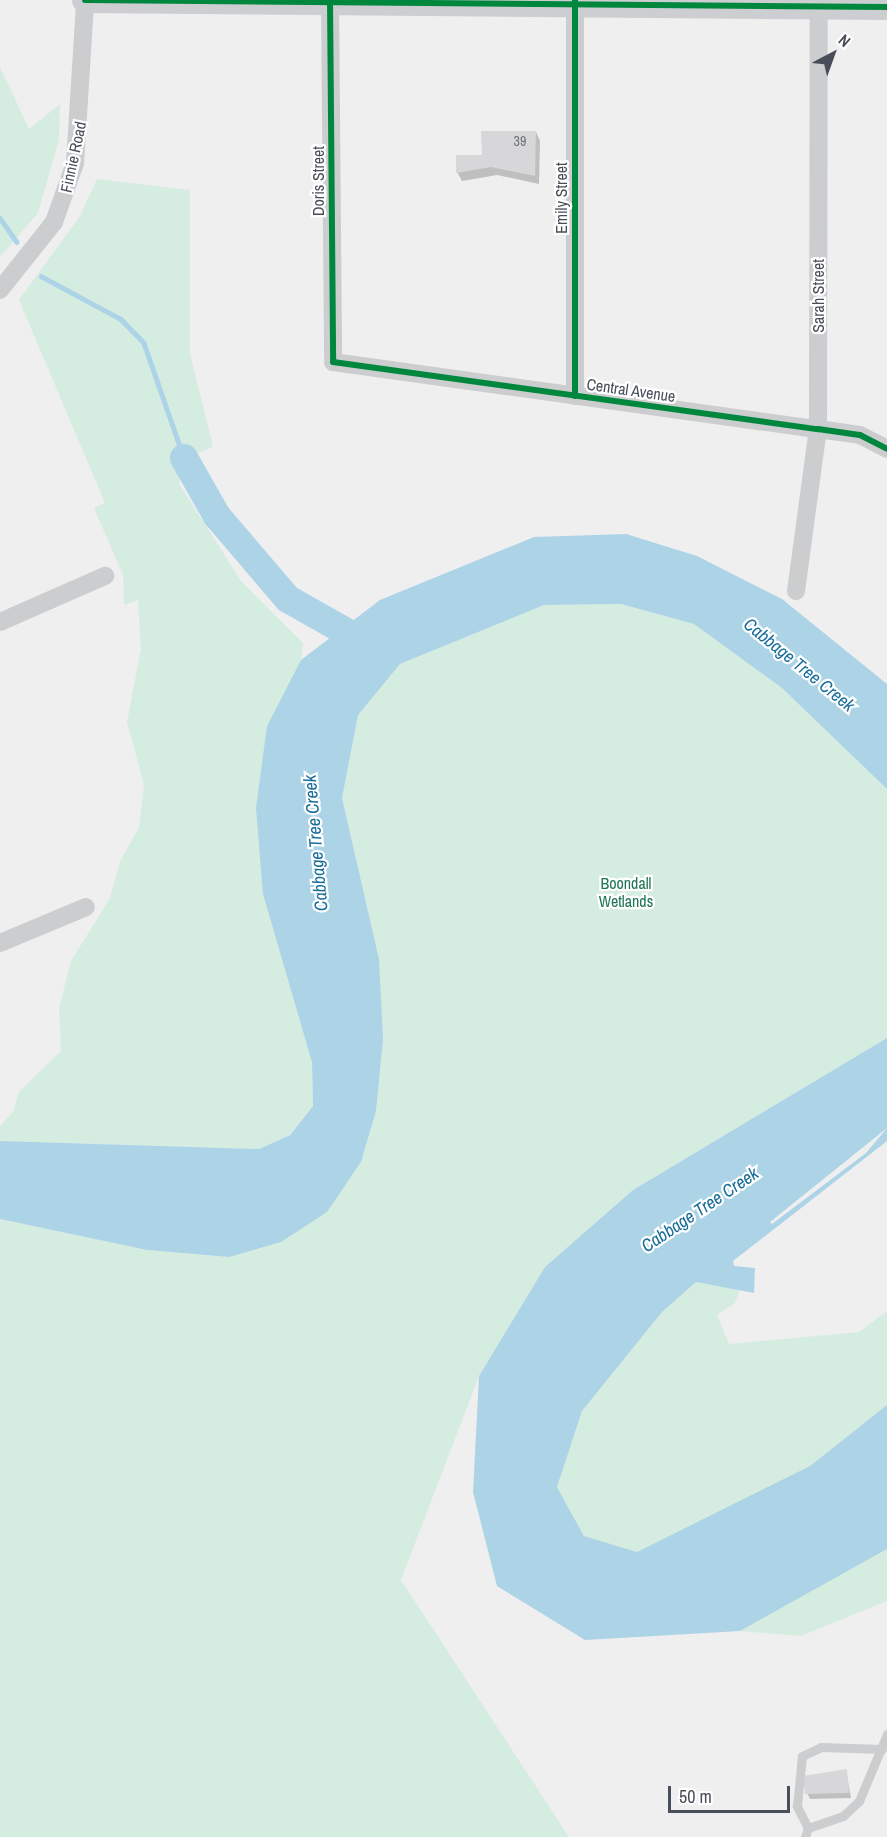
<!DOCTYPE html>
<style>
body{margin:0}
#map{position:relative;width:887px;height:1837px;overflow:hidden;background:#efefef;font-family:"Archivo Narrow",sans-serif}
div>[style]{position:absolute}
[style*='--x']{left:calc(var(--x)*1px);top:calc(var(--y)*1px);width:calc(var(--w)*1px);rotate:calc(var(--a)*1deg)}
.green>*{inset:0;background:#d5ece1}
.water>*{inset:0;background:#add3e7}
.pier>*{inset:0;background:#efefef}
.shadow>*{inset:0;background:#0003}
.stream>*{height:4.5px;margin:-2.25px;padding:0 2.25px;transform-origin:2.25px;border-radius:2.25px;background:#add3e7}
.river>*{height:28px;margin:-14px;padding:0 14px;transform-origin:14px;border-radius:14px;background:#add3e7}
.building>*{inset:0;background:#d7d7d9}
.lane>*{height:9px;margin:-4.5px;padding:0 4.5px;transform-origin:4.5px;border-radius:4.5px;background:#cbcdcf}
.street>*{height:18px;margin:-9px;padding:0 9px;transform-origin:9px;border-radius:9px;background:#cbcdcf}
.secondary>*{height:26px;margin:-13px;padding:0 13px;transform-origin:13px;border-radius:13px;background:#ccced1}
.cycleway>*{height:6px;margin:-3px;padding:0 3px;transform-origin:3px;border-radius:3px;background:#00873e}
span{translate:-50% -50%;white-space:nowrap;text-align:center;line-height:1.15;-webkit-text-stroke:4.5px #fff;paint-order:stroke}
.number-label{font-size:14px;color:#6d727a}
.number-label span{-webkit-text-stroke-width:0}
.street-label{font-size:16px;color:#484e59}
.park-label{font-size:16px;color:#1f7455}
.water-label{font-size:18px;color:#196e9a;font-style:italic}
.north{position:absolute;left:803px;top:24px;width:60px;height:60px;-webkit-text-stroke:4px #fff;paint-order:stroke;rotate:41deg;font-size:16px;font-weight:700;line-height:24px;text-align:center;color:#484e59}
.north::after{content:'';display:block;margin:auto;width:21px;height:27px;background:#484e59;clip-path:polygon(50% 0,100% 100%,50% 72%,0 100%)}
.scale{position:absolute;left:668px;top:1786px;width:122px;height:27px;box-sizing:border-box;border:3px solid #484e59;border-top:0;padding-left:8px;font-size:18px;line-height:21px;white-space:nowrap;color:#484e59;-webkit-text-stroke:4px #fff;paint-order:stroke}
</style>
<div id="map">
<div class="green">
<i style="clip-path:polygon(0 67px,29px 129px,60px 104px,59px 140px,38px 213px,0 257px)"></i>
<i style="clip-path:polygon(97px 179px,190px 190px,190px 353px,213px 447px,177px 461px,180px 485px,241px 581px,303px 643px,301px 660px,267px 726px,312px 1062px,313px 1106px,289px 1135px,259px 1149px,0 1141px,0 1126px,13px 1112px,19px 1092px,61px 1051px,59px 1008px,71px 961px,110px 898px,120px 862px,139px 827px,144px 785px,127px 722px,141px 649px,138px 600px,124px 605px,123px 575px,94px 508px,105px 503px,19px 300px,80px 216px)"></i>
<i style="clip-path:polygon(621px 604px,694px 624px,782px 688px,887px 789px,887px 1038px,633px 1190px,545px 1267px,479px 1376px,401px 1580px,569px 1837px,0 1837px,0 1219px,147px 1250px,229px 1257px,327px 1212px,361px 1162px,376px 1111px,379px 959px,342px 798px,358px 714px,400px 664px,544px 605px)"></i>
<i style="clip-path:polygon(696px 1282px,740px 1290px,735px 1303px,717px 1315px,729px 1344px,859px 1332px,887px 1311px,887px 1405px,810px 1466px,637px 1552px,584px 1536px,557px 1487px,582px 1411px,662px 1312px)"></i>
<i style="clip-path:polygon(887px 1549px,887px 1601px,801px 1636px,740px 1631px)"></i>
</div>
<div class="water">
<i style="clip-path:polygon(626px 534px,697px 556px,782px 599px,887px 684px,887px 789px,782px 688px,694px 624px,621px 604px,544px 605px,400px 664px,358px 715px,342px 798px,379px 959px,383px 1039px,376px 1111px,361px 1162px,327px 1212px,281px 1242px,229px 1257px,147px 1250px,0 1219px,0 1141px,259px 1149px,290px 1135px,313px 1106px,312px 1062px,263px 894px,256px 808px,267px 726px,301px 660px,380px 600px,534px 537px)"></i>
<i style="clip-path:polygon(887px 1038px,887px 1141px,733px 1261px,734px 1266px,755px 1268px,754px 1293px,696px 1282px,662px 1312px,582px 1411px,557px 1487px,584px 1536px,637px 1552px,810px 1466px,887px 1405px,887px 1549px,740px 1631px,585px 1640px,497px 1586px,473px 1492px,479px 1376px,545px 1267px,633px 1190px)"></i>
</div>
<div class="pier">
<i style="clip-path:polygon(887px 1128px,866px 1153px,772px 1224px,770px 1222px)"></i>
</div>
<div class="shadow">
<i style="clip-path:polygon(536px 132px,540px 141px,539px 184px,497px 175px,462px 181px,457px 172px)"></i>
<i style="clip-path:polygon(846px 1771px,851px 1798px,810px 1799px,807px 1793px)"></i>
</div>
<div class="stream">
<i style="--x:0;--y:218;--w:29;--a:55"></i>
<i style="--x:41;--y:276;--w:91;--a:28.3"></i>
<i style="--x:121;--y:319;--w:33;--a:46"></i>
<i style="--x:144;--y:343;--w:122;--a:70.8"></i>
</div>
<div class="river">
<i style="--x:184;--y:458;--w:67;--a:60.4"></i>
<i style="--x:217;--y:516;--w:109;--a:49.5"></i>
<i style="--x:288;--y:599;--w:95;--a:29.5"></i>
</div>
<div class="building">
<i style="clip-path:polygon(481px 131px,536px 131px,535px 176px,491px 167px,456px 173px,456px 155px,482px 155px)"></i>
<i style="clip-path:polygon(847px 1769px,849px 1793px,805px 1794px,803px 1776px)"></i>
</div>
<div class="lane">
<i style="--x:808;--y:1828;--w:25;--a:-117"></i>
<i style="--x:797;--y:1806;--w:50;--a:-84.3"></i>
<i style="--x:802;--y:1756;--w:21;--a:-25"></i>
<i style="--x:821;--y:1747;--w:61;--a:1.9"></i>
<i style="--x:805;--y:1837;--w:9;--a:-72"></i>
<i style="--x:808;--y:1828;--w:37;--a:-19"></i>
<i style="--x:843;--y:1816;--w:22;--a:-43"></i>
<i style="--x:859;--y:1801;--w:73;--a:-67.3"></i>
</div>
<div class="street">
<i style="--x:330;--y:0;--w:362;--a:89.5"></i>
<i style="--x:333;--y:362;--w:490;--a:7.9"></i>
<i style="--x:818;--y:429;--w:42;--a:8.1"></i>
<i style="--x:860;--y:435;--w:30;--a:27"></i>
<i style="--x:575;--y:0;--w:396;--a:90"></i>
<i style="--x:0;--y:290;--w:87;--a:-51.5"></i>
<i style="--x:54;--y:222;--w:63;--a:-70.4"></i>
<i style="--x:75;--y:163;--w:160;--a:-86.4"></i>
<i style="--x:796;--y:591;--w:163;--a:-82.3"></i>
<i style="--x:818;--y:429;--w:429;--a:-89.9"></i>
<i style="--x:0;--y:622;--w:115;--a:-23.7"></i>
<i style="--x:0;--y:943;--w:93;--a:-22.7"></i>
</div>
<div class="secondary">
<i style="--x:85;--y:0;--w:802;--a:0.5"></i>
</div>
<div class="cycleway">
<i style="--x:85;--y:0;--w:802;--a:0.5"></i>
<i style="--x:330;--y:0;--w:362;--a:89.5"></i>
<i style="--x:333;--y:362;--w:490;--a:7.9"></i>
<i style="--x:818;--y:429;--w:42;--a:8.1"></i>
<i style="--x:860;--y:435;--w:30;--a:27"></i>
<i style="--x:575;--y:0;--w:396;--a:90"></i>
</div>
<div class="number-label">
<span style="left:520px;top:141px">39</span>
</div>
<div class="street-label">
<span style="left:73px;top:157px;rotate:-78deg">Finnie Road</span>
<span style="left:318px;top:181px;rotate:-90deg">Doris Street</span>
<span style="left:561px;top:198px;rotate:-90deg">Emily Street</span>
<span style="left:818px;top:296px;rotate:-90deg">Sarah Street</span>
<span style="left:631px;top:390px;rotate:8deg">Central Avenue</span>
</div>
<div class="park-label">
<span style="left:626px;top:892px">Boondall<br>Wetlands</span>
</div>
<div class="water-label">
<span style="left:799px;top:665px;rotate:39deg">Cabbage Tree Creek</span>
<span style="left:316px;top:843px;rotate:-95deg">Cabbage Tree Creek</span>
<span style="left:700px;top:1210px;rotate:-34deg">Cabbage Tree Creek</span>
</div>
<div class="north">N</div>
<div class="scale">50 m</div>
</div>
